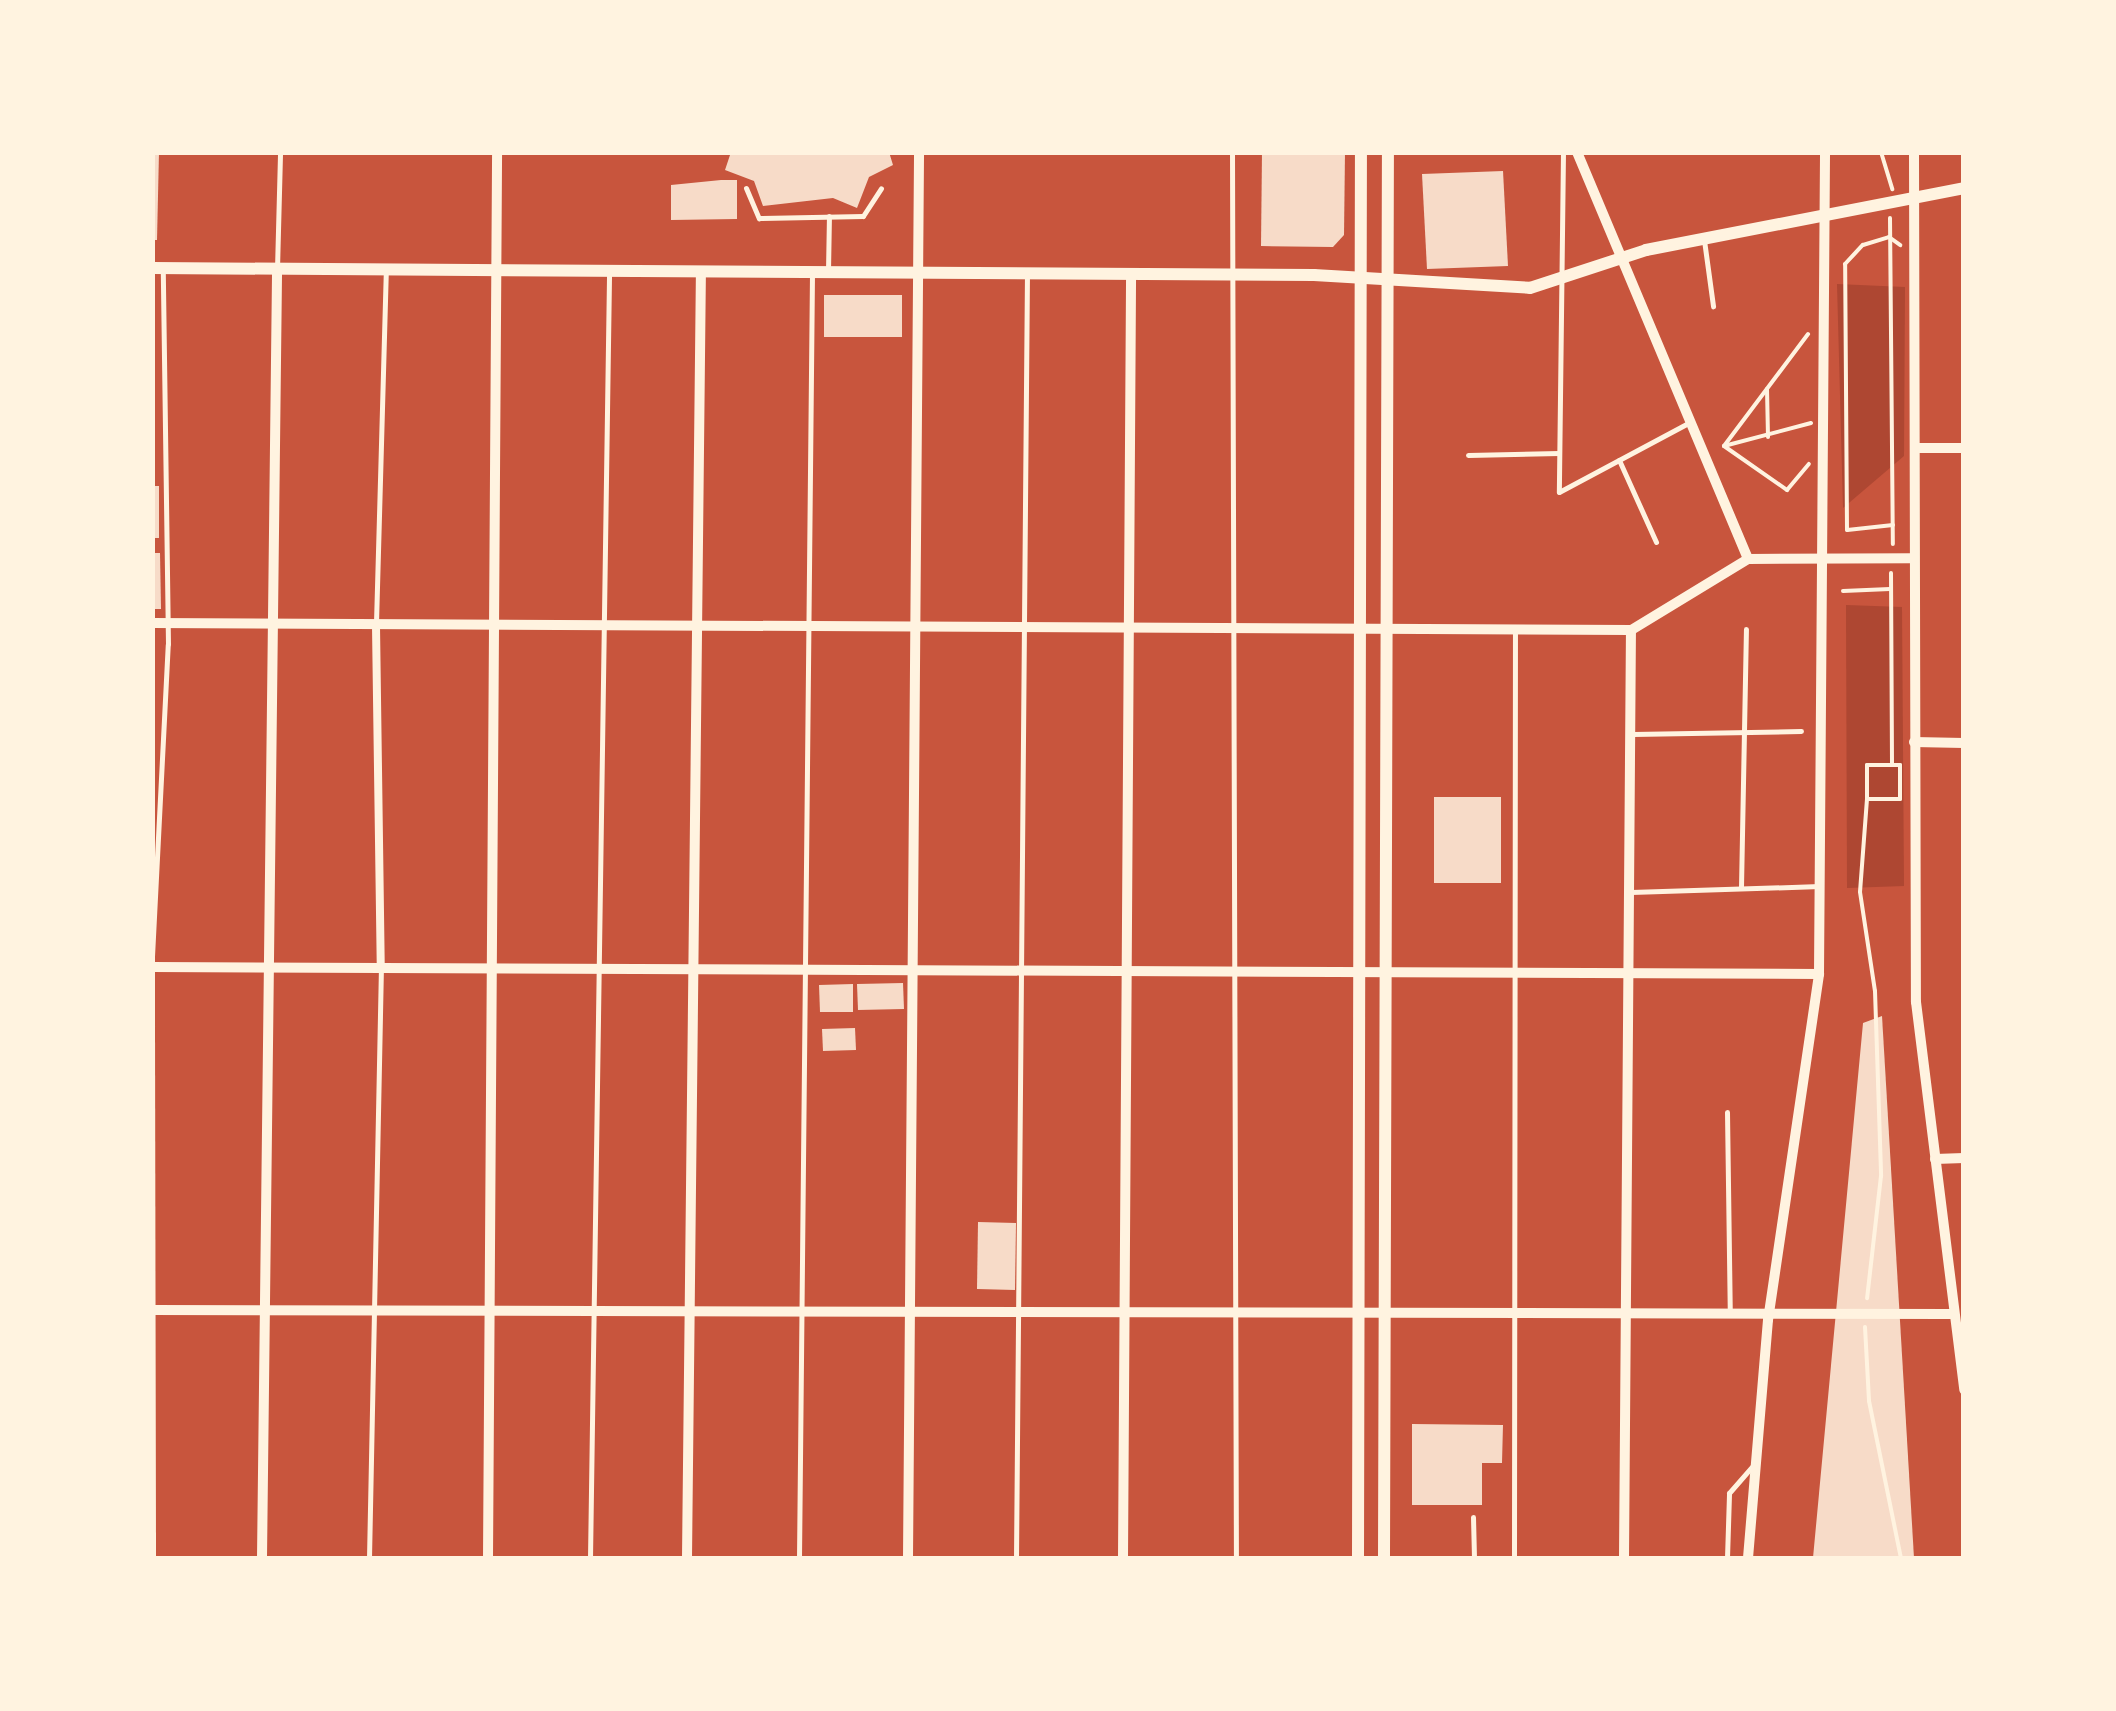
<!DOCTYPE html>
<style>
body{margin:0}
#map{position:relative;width:2116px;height:1711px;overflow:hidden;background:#c8553d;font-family:"Source Sans 3",sans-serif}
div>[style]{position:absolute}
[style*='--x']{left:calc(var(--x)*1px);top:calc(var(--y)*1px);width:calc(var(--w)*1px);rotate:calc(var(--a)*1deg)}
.green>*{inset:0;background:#ae4732}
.building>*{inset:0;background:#f7dbc8}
.path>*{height:4px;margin:-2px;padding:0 2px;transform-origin:2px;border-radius:2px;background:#fff3e0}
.service>*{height:5px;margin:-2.5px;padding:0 2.5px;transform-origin:2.5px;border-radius:2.5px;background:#fff3e0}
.pedestrian>*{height:8px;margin:-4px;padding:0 4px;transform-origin:4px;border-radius:4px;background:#fff3e0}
.minor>*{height:10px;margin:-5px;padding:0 5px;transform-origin:5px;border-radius:5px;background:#fff3e0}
.tertiary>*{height:12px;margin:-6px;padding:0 6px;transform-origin:6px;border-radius:6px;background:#fff3e0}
span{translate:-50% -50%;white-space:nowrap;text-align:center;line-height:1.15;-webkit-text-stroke:10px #fff3e0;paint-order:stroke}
.frame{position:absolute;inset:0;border:155px solid #fff3e0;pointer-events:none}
</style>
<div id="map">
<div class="green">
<i style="clip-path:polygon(1837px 284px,1905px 287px,1904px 456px,1843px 508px)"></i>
<i style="clip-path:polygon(1846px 605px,1902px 607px,1904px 886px,1847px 888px)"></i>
</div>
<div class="building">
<i style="clip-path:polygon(152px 152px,159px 152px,157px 240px,152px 240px)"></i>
<i style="clip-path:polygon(731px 152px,889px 152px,893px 165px,869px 177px,857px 208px,833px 198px,763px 206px,754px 181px,725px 170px)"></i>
<i style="clip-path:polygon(1262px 152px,1345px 152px,1344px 235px,1333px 247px,1261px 246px)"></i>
<i style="clip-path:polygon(1503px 171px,1508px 266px,1427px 269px,1422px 174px)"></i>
<i style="clip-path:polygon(721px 180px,737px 180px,737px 219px,671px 220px,671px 185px)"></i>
<i style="clip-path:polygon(824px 295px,902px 295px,902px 337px,824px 337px)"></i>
<i style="clip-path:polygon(152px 486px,159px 486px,159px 538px,152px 538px)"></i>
<i style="clip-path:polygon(152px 553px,160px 553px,161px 609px,152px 609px)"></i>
<i style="clip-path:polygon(1434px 797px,1501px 797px,1501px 883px,1434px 883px)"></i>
<i style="clip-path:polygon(903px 983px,904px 1009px,858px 1010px,857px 984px)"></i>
<i style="clip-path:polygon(853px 984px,853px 1012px,820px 1012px,819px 985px)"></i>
<i style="clip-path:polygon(1882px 1016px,1914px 1558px,1813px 1558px,1863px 1023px)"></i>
<i style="clip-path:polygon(855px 1028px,856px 1050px,823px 1051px,822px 1029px)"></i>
<i style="clip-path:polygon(978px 1222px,1016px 1223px,1015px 1290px,977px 1289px)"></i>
<i style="clip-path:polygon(1412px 1424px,1503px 1425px,1502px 1463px,1482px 1463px,1482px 1505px,1412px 1505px)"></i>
</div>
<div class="path">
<i style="--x:1881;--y:152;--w:39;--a:73"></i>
<i style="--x:1890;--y:218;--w:326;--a:89.5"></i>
<i style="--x:1767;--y:389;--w:48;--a:88.8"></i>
<i style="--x:1724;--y:446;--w:140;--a:-53.1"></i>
<i style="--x:1724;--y:446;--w:77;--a:34.9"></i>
<i style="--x:1787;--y:490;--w:34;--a:-50"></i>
<i style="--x:1724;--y:446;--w:90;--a:-14.8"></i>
<i style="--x:1893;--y:525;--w:46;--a:173.8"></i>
<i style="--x:1847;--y:530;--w:266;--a:-90.4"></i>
<i style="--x:1845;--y:264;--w:26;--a:-47"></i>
<i style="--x:1863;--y:245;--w:27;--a:-17"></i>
<i style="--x:1889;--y:237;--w:14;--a:36"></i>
<i style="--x:1891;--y:573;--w:192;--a:89.7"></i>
<i style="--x:1843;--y:591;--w:47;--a:-2.4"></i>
<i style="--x:1867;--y:765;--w:33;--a:0"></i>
<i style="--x:1900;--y:765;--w:34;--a:90"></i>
<i style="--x:1900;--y:799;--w:33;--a:180"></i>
<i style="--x:1867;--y:799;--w:34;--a:-90"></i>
<i style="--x:1867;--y:799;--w:93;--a:94.3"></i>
<i style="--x:1860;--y:892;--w:100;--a:81.4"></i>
<i style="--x:1875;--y:991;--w:185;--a:88.1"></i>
<i style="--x:1881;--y:1176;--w:123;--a:96.5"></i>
<i style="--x:1865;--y:1327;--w:74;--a:86.9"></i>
<i style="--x:1869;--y:1401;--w:160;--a:78.5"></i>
</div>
<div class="service">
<i style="--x:1232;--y:152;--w:1406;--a:89.84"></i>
<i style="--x:1563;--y:152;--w:340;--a:90.7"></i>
<i style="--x:1559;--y:492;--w:146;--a:-28.1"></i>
<i style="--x:746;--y:188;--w:33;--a:67"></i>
<i style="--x:759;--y:218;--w:104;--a:-1.1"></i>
<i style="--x:863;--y:216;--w:33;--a:-57"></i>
<i style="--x:1704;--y:240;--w:67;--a:82.2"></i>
<i style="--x:277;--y:269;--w:117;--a:-88.5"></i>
<i style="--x:828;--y:271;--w:55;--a:-89"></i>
<i style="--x:1468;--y:455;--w:91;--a:-1.3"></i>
<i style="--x:1619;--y:460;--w:90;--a:65.7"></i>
<i style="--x:376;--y:623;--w:354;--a:-88.4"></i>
<i style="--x:1633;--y:734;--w:168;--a:-1"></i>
<i style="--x:1741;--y:887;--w:258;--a:-88.9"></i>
<i style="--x:1631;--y:892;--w:189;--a:-1.8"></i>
<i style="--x:152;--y:956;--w:312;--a:-87.1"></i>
<i style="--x:168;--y:644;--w:372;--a:-90.8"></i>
<i style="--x:152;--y:1026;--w:532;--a:89.89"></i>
<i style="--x:1727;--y:1112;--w:203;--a:89.2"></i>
<i style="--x:1473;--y:1517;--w:41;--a:88.6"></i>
<i style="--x:369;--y:1558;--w:591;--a:-88.84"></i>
<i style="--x:590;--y:1558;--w:1286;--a:-89.15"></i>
<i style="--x:799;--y:1558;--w:1286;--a:-89.42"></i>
<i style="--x:1016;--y:1558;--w:1281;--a:-89.51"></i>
<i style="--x:1514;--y:1558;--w:928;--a:-89.94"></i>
<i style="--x:1727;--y:1558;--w:65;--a:-88.2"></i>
<i style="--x:1729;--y:1493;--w:37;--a:-49"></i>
</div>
<div class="pedestrian">
<i style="--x:376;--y:626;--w:339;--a:89.2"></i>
</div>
<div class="minor">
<i style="--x:1577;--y:152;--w:441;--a:67.2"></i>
<i style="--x:1748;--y:559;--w:137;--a:148.7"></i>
<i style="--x:1914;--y:152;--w:850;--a:89.87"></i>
<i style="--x:1916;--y:1002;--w:391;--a:82.9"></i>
<i style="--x:1916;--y:448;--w:48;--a:0"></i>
<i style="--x:1748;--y:559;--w:164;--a:-0.3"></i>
<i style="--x:152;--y:623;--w:1479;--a:0.27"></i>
<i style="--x:1914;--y:742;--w:50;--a:1.1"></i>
<i style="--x:152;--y:967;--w:1667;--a:0.24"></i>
<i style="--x:1935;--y:1159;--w:29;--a:-2"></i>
<i style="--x:152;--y:1310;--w:1801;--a:0.13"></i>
<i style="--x:262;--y:1558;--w:1289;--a:-89.33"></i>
<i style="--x:488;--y:1558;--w:1406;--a:-89.63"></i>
<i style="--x:687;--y:1558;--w:1286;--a:-89.38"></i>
<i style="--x:908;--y:1558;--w:1406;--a:-89.55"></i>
<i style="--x:1123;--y:1558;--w:1283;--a:-89.64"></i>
<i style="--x:1624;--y:1558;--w:928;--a:-89.57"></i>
<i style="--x:1748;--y:1558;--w:239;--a:-85.2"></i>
<i style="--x:1768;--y:1320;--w:350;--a:-81.6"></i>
<i style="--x:1819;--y:974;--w:822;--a:-89.58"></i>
</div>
<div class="tertiary">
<i style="--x:152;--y:268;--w:1162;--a:0.35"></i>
<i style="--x:1314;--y:275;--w:216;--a:3.4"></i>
<i style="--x:1530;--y:288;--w:122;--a:-18.1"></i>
<i style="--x:1646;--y:250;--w:324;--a:-11"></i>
<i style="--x:1358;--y:1558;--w:1406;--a:-89.88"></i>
<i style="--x:1384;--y:1558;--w:1406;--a:-89.84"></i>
</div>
<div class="frame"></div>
</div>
